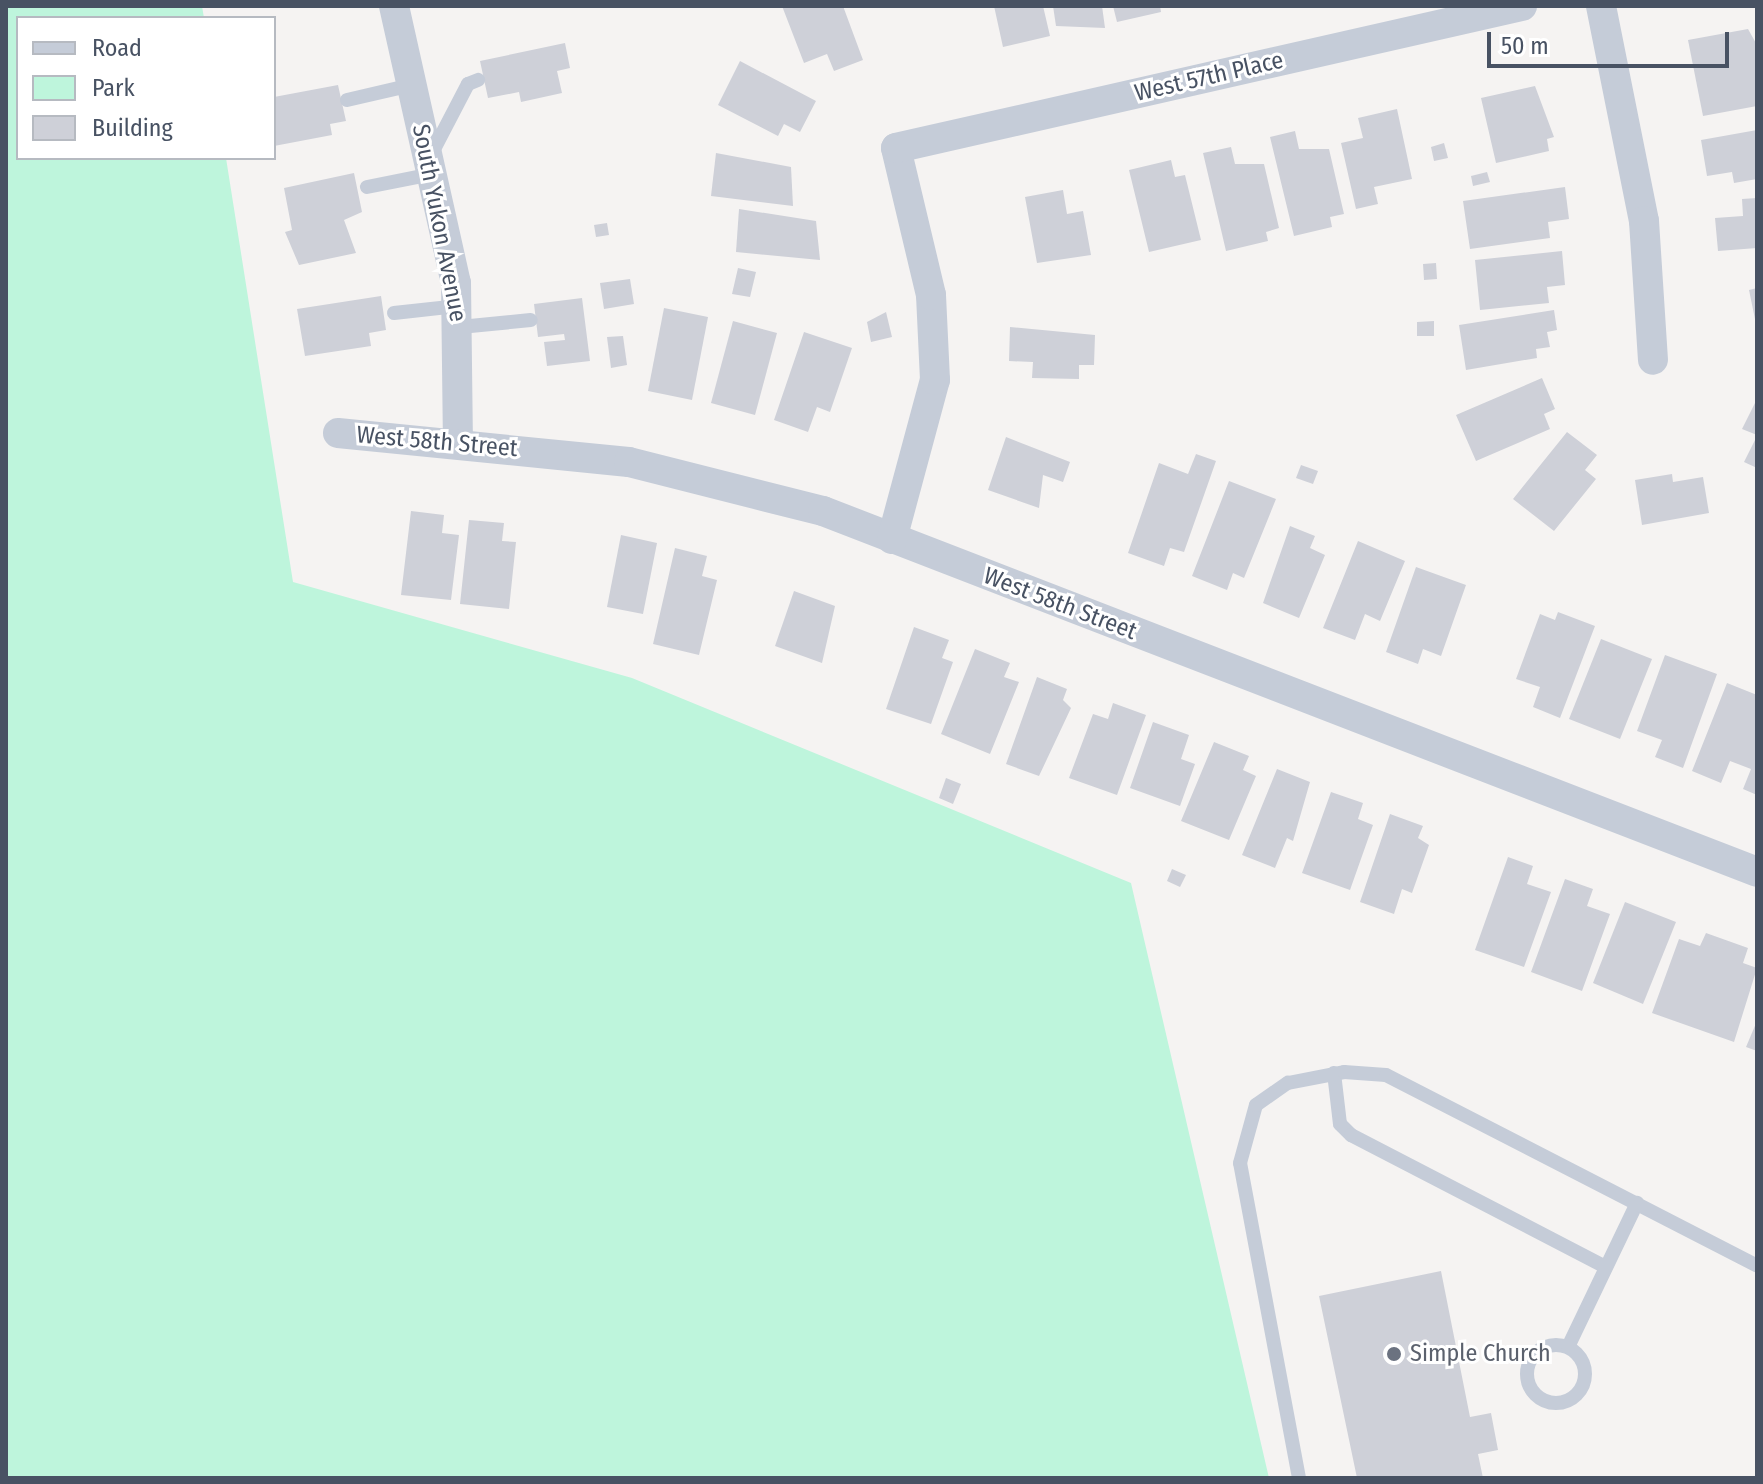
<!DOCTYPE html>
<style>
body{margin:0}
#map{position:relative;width:1763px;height:1484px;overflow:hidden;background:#f5f3f2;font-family:"Fira Sans Condensed",sans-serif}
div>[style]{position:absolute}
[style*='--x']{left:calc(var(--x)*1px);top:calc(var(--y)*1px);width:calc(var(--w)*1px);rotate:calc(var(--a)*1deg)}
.green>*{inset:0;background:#bef5dc}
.building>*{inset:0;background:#ced0d8}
.service>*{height:14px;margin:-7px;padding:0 7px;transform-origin:7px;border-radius:7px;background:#c5ccd8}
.service>.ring{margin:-7px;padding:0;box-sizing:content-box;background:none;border:14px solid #c5ccd8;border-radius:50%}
.minor>*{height:30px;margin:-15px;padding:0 15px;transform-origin:15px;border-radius:15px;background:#c5ccd8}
.dots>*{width:22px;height:22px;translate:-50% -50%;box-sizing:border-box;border:4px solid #fff;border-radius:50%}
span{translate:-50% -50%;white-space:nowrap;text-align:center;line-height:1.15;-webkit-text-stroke:6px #fff;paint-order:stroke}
.street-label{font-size:24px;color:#485263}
.worship-label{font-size:24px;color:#5b616d}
.left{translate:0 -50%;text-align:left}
.frame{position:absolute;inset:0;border:8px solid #485263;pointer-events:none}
.legend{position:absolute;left:16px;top:16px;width:260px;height:144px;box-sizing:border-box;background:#fff;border:2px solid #b6bac1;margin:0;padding:10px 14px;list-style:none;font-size:24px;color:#485263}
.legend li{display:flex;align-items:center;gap:16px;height:40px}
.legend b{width:40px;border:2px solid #b6bac1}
.scale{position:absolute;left:1487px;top:32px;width:242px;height:36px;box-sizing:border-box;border:4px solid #485263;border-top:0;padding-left:10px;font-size:24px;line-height:28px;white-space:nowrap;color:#485263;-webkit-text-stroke:6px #fff;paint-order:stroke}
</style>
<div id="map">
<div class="green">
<i style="clip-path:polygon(6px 6px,202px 6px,204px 18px,18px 18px,18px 158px,226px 158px,293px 582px,632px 678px,1131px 883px,1269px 1478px,6px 1478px)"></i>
</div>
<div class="building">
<i style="clip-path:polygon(782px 6px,843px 6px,863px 60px,834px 71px,827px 54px,804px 63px)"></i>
<i style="clip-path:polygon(994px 6px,1043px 6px,1050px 36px,1003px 47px)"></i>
<i style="clip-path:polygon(1053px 6px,1102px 6px,1105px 28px,1056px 26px)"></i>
<i style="clip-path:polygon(1113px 6px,1160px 6px,1161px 12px,1117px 22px)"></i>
<i style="clip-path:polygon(1748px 29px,1757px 45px,1757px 106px,1703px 116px,1688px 40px)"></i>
<i style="clip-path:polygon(565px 43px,570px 68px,557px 71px,562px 93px,521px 102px,519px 92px,488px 98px,480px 61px)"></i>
<i style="clip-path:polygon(740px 61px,816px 101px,800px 132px,784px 124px,778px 136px,718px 105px)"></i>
<i style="clip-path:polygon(338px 85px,346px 121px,330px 124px,332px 135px,274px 146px,274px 97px)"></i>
<i style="clip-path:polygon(1535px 86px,1554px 137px,1547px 139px,1549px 151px,1496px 163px,1481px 98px)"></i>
<i style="clip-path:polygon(1397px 109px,1412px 179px,1374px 187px,1378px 204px,1356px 209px,1341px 143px,1363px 138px,1358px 118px)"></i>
<i style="clip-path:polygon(1757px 130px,1757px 179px,1734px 183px,1732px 172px,1707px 176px,1701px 140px)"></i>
<i style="clip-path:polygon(1295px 131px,1299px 149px,1329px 149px,1344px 214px,1330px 217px,1332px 227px,1294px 236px,1270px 137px)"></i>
<i style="clip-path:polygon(1444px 143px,1448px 158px,1434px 161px,1431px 147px)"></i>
<i style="clip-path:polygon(1231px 147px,1235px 164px,1264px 164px,1279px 228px,1266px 232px,1268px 241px,1226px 251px,1203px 153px)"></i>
<i style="clip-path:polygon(716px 153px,791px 167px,793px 206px,711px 196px)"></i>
<i style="clip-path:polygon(1171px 160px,1175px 177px,1185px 175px,1201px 240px,1149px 252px,1129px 170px)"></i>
<i style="clip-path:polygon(1487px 172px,1490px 182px,1473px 186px,1471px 176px)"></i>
<i style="clip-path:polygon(354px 173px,362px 212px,344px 220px,356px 253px,299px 265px,285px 232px,292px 230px,284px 188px)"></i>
<i style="clip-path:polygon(1565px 187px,1569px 219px,1548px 222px,1550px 238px,1470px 249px,1463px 201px)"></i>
<i style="clip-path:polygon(1063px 190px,1067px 214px,1083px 211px,1091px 255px,1037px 263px,1025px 197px)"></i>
<i style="clip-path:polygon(1757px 198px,1757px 248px,1718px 251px,1715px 218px,1743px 216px,1742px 199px)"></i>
<i style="clip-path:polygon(739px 209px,816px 221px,820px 260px,736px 252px)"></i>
<i style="clip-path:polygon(607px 223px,609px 235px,596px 237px,594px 225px)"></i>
<i style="clip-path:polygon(1562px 251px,1565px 285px,1547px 287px,1549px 303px,1480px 310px,1475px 260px)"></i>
<i style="clip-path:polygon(1436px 263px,1437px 279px,1424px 280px,1423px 264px)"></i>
<i style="clip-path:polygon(738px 268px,756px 272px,750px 297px,732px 294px)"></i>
<i style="clip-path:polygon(630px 279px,634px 304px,604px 309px,600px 283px)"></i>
<i style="clip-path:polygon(1757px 288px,1757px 323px,1756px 324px,1749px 290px)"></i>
<i style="clip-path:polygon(381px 296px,386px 330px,369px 333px,371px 346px,305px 356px,297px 309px)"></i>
<i style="clip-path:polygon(582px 298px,590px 361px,547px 366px,544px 342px,565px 340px,564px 334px,538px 337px,534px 304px)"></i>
<i style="clip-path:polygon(664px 308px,708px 317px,692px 400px,648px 391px)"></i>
<i style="clip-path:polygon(1554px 310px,1557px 330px,1547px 332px,1550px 347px,1536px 349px,1537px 358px,1466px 370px,1459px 325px)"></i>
<i style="clip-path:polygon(886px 312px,892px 337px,871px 342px,867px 322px)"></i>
<i style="clip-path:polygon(733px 321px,777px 333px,755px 415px,711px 403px)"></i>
<i style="clip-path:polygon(1434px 321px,1434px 336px,1417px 336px,1417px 322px)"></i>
<i style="clip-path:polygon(1010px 327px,1095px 335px,1094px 365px,1079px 365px,1079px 379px,1032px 378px,1033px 362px,1009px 361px)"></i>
<i style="clip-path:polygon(804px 332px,852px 348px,830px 412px,817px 407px,808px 432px,774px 420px)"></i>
<i style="clip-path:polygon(623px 336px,627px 365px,611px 368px,607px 337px)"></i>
<i style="clip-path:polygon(1542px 378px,1555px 409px,1544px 414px,1550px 429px,1476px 461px,1456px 415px)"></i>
<i style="clip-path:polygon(1757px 399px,1757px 435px,1742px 429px)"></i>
<i style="clip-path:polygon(1567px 432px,1597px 455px,1585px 470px,1596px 479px,1554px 531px,1513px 499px)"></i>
<i style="clip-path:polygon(1757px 436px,1757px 468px,1744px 462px)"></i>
<i style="clip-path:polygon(1006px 437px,1070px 462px,1063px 482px,1043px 475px,1039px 508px,988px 490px)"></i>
<i style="clip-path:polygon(1196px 454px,1216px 461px,1184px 552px,1170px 548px,1164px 566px,1128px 553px,1159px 463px,1188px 474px)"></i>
<i style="clip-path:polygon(1301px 465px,1318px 471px,1313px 484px,1296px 478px)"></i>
<i style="clip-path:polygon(1672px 474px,1673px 482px,1703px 477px,1709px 513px,1642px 525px,1635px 480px)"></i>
<i style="clip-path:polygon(1229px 481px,1276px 499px,1244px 578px,1233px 573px,1227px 590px,1192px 576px)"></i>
<i style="clip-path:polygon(411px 511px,444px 515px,442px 533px,459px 535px,451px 600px,401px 595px)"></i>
<i style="clip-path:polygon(469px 520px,504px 523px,502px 541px,516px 542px,509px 609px,460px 604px)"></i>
<i style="clip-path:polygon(1290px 526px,1315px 536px,1310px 548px,1325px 555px,1299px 618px,1263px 603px)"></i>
<i style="clip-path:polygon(621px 535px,657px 543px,643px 614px,607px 607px)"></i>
<i style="clip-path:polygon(1358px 541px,1405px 561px,1380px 621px,1365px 614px,1355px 640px,1323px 628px)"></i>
<i style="clip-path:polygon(675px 548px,707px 556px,702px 576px,717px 580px,699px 655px,653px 644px)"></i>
<i style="clip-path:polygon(1416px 567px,1466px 585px,1441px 656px,1423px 649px,1418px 664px,1386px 652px)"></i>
<i style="clip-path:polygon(794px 591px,835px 606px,822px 663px,775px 646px)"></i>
<i style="clip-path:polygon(1558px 612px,1595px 626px,1560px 718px,1533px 707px,1540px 687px,1516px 679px,1540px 614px,1555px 620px)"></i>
<i style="clip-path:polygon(914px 627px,949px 640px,942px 658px,953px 662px,931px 724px,886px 709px)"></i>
<i style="clip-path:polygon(1601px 639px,1652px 659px,1620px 739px,1569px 719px)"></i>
<i style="clip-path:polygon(975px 649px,1010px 663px,1004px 677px,1019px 682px,990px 754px,941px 734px)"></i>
<i style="clip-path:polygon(1665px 655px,1717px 674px,1683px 768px,1655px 757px,1662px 740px,1637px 731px)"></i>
<i style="clip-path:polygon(1037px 677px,1067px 689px,1063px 700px,1071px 708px,1039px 776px,1006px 764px)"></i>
<i style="clip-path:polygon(1727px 683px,1757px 695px,1757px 795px,1743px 789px,1751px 769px,1730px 761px,1721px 783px,1692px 771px)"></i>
<i style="clip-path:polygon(1113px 703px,1146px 715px,1117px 795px,1069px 778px,1093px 714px,1108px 719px)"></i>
<i style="clip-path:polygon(1153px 722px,1189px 735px,1181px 759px,1195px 764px,1180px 806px,1130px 788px)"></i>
<i style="clip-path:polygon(1214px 742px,1249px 756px,1243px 770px,1256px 776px,1229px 840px,1181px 821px)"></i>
<i style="clip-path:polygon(1277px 769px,1310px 782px,1293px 841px,1287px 838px,1275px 868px,1242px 855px)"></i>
<i style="clip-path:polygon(946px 778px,961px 784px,953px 804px,939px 798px)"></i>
<i style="clip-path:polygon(1331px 792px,1363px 803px,1358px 819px,1373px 825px,1350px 890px,1302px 873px)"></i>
<i style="clip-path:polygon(1390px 814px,1423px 826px,1418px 838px,1429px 845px,1412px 893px,1402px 889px,1394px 914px,1360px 902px)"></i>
<i style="clip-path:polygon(1508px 857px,1533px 866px,1527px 884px,1551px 892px,1524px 967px,1475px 950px)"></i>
<i style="clip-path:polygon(1172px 869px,1186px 875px,1180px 887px,1167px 881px)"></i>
<i style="clip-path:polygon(1565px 879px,1593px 889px,1587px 906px,1610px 914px,1582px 991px,1531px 972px)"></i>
<i style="clip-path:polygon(1625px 902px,1676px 922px,1643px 1004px,1593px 983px)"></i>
<i style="clip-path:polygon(1706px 933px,1748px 948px,1743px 963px,1757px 968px,1734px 1042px,1652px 1013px,1679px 939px,1700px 946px)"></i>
<i style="clip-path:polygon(1757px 1021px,1757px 1051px,1746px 1047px)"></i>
<i style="clip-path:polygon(1441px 1271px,1470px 1417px,1491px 1413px,1498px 1450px,1478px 1454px,1483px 1478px,1357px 1478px,1319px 1296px)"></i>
</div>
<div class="service">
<i style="--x:347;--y:100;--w:67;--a:-13"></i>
<i style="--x:431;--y:155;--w:80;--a:-62.5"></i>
<i style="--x:468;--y:84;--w:11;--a:-22"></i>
<i style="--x:367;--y:187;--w:66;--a:-11.3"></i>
<i style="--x:394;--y:313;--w:63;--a:-6.3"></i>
<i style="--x:460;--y:327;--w:71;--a:-5.6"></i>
<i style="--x:1334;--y:1073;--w:51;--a:83.3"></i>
<i style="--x:1340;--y:1124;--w:16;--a:45"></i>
<i style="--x:1351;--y:1135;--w:285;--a:27.4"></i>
<i class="ring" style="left:1527px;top:1345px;width:44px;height:44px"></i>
<i style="--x:1568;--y:1347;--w:160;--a:-64.4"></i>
<i style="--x:1299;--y:1478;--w:320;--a:-100.6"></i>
<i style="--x:1240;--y:1163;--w:60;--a:-74.6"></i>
<i style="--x:1256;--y:1105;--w:39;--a:-35"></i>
<i style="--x:1288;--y:1083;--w:57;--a:-11.1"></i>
<i style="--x:1344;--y:1072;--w:42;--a:4.1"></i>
<i style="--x:1386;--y:1075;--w:417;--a:27.2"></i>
</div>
<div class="minor">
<i style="--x:394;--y:6;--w:284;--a:77.4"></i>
<i style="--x:456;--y:283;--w:160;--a:89.3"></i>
<i style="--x:1601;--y:6;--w:219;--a:78.7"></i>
<i style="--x:1644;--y:221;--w:139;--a:86.3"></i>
<i style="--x:338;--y:433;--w:292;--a:5.7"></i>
<i style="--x:629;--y:462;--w:200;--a:14.2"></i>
<i style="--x:823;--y:511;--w:1001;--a:21.13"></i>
<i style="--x:892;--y:539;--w:165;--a:-74.9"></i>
<i style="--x:935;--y:380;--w:85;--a:-92.7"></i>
<i style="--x:931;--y:295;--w:151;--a:-103.4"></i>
<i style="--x:896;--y:148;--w:642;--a:-12.78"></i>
</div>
<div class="dots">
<i style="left:1394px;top:1354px;background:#6b7280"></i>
</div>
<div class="street-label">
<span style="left:1209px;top:77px;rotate:-13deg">West 57th Place</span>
<span style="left:439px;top:223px;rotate:79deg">South Yukon Avenue</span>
<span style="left:437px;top:442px;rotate:5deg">West 58th Street</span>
<span style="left:1060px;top:604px;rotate:21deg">West 58th Street</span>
</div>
<div class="worship-label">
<span class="left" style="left:1410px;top:1354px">Simple Church</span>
</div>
<div class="frame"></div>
<ul class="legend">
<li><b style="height:10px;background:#c5ccd8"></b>Road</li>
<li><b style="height:22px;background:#bef5dc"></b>Park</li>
<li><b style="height:22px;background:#ced0d8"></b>Building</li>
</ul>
<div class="scale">50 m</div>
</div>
